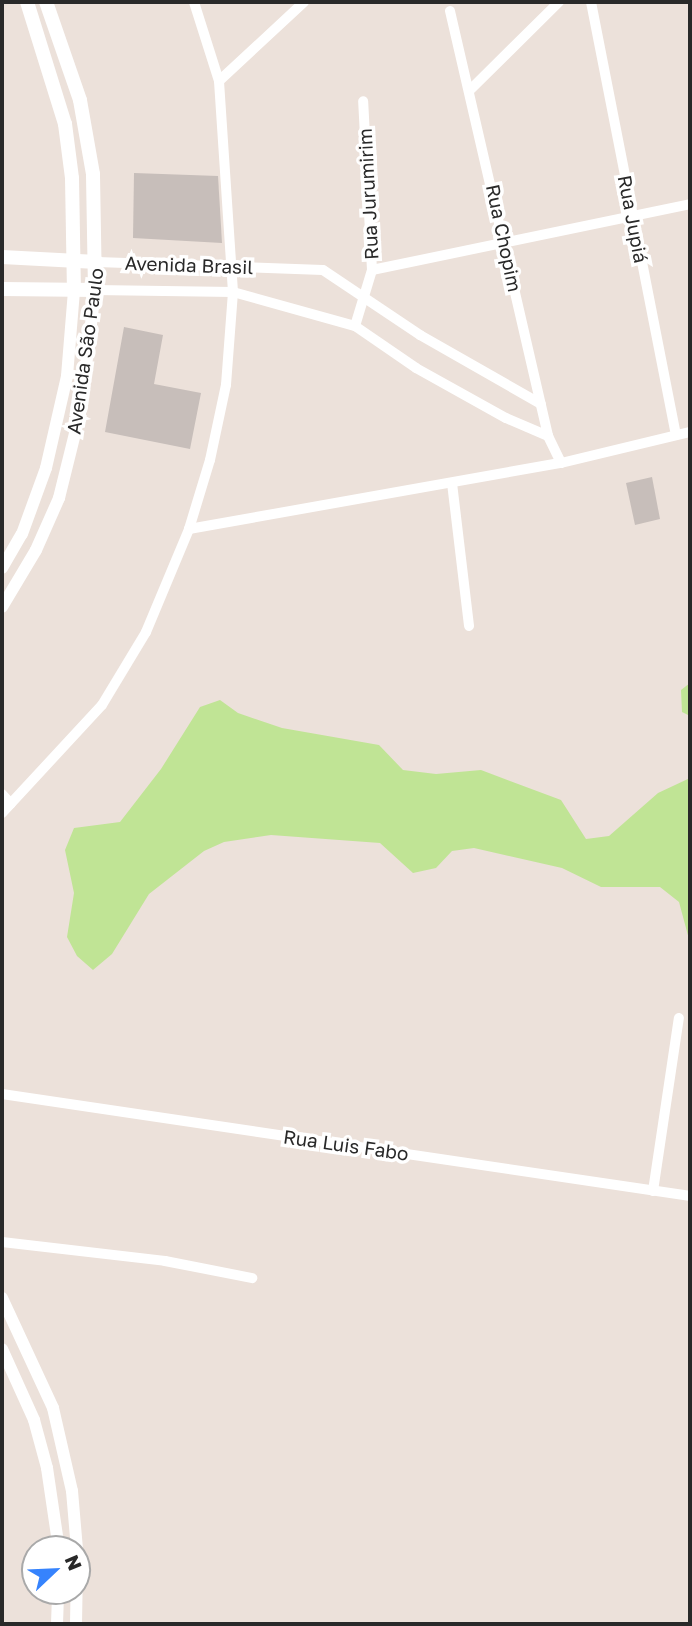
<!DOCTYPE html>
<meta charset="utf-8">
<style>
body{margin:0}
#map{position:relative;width:692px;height:1626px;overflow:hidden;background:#ece1da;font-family:"Golos Text",sans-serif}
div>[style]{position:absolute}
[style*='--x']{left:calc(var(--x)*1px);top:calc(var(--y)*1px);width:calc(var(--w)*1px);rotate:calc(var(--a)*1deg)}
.green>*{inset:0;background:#c0e495}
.building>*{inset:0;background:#c7beba}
.minor>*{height:10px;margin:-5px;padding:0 5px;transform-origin:5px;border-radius:5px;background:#fff}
.tertiary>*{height:12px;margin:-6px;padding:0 6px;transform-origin:6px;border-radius:6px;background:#fff}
.secondary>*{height:14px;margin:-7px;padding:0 7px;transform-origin:7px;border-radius:7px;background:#fff}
span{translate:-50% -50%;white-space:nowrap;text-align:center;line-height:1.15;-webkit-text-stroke:7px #fff;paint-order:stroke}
.street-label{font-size:19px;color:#292929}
.frame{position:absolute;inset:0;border:4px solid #292929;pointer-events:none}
.north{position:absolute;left:21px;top:1535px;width:70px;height:70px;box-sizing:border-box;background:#fff;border:2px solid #a9a9a9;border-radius:50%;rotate:67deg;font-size:19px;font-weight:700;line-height:28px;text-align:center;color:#292929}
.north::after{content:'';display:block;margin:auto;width:24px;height:32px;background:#3683fd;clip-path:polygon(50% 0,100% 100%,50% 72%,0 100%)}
</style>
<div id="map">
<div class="green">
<i style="clip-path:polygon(690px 683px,690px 716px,682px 712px,681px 690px)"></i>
<i style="clip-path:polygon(220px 700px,238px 713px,282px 728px,379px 745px,403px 770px,436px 774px,481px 770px,561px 800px,586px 839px,609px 836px,658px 793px,690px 778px,690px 943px,679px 902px,660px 887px,601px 887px,562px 868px,474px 848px,452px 851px,436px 868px,413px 873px,380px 843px,271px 835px,224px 842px,204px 851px,149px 894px,112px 954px,93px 970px,77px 956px,67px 937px,74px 893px,65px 850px,74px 828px,120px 822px,161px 769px,200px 707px)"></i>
</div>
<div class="building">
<i style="clip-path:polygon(134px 173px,218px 176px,222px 243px,133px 238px)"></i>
<i style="clip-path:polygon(124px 327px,163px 335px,154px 384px,201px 393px,190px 449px,105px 432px)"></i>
<i style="clip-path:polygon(652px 477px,660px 519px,635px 525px,626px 483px)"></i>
</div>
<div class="minor">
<i style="--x:591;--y:2;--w:441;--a:78.9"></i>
<i style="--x:450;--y:11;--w:436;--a:77"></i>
<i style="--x:548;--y:436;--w:30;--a:64"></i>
<i style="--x:219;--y:81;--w:116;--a:-42.9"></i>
<i style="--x:471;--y:89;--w:124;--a:-44.7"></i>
<i style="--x:97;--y:262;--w:226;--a:2"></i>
<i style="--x:323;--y:270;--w:117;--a:33.8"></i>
<i style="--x:420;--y:335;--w:139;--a:29.7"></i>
<i style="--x:372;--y:270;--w:325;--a:-11.7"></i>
<i style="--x:95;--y:290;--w:138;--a:0.8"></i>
<i style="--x:233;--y:292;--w:127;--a:15.6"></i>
<i style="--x:355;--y:326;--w:74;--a:34.5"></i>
<i style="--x:416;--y:368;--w:103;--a:29.1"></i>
<i style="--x:506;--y:418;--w:46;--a:23.2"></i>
<i style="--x:355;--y:326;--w:59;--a:-73.1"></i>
<i style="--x:372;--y:270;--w:169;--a:-93"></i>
<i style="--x:452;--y:483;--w:144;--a:83.2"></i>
<i style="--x:189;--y:529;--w:378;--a:-10.1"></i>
<i style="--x:561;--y:463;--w:133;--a:-13.5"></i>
<i style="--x:2;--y:794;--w:13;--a:48"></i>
<i style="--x:2;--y:813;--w:147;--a:-47.2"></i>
<i style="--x:102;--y:705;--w:85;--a:-58.9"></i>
<i style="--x:146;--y:632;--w:112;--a:-67.3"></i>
<i style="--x:189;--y:529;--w:72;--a:-73.1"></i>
<i style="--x:210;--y:460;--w:77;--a:-78"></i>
<i style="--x:226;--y:385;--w:93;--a:-85.7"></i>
<i style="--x:233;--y:292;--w:211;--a:-93.8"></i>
<i style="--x:219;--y:81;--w:83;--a:-107.6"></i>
<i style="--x:2;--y:1094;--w:696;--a:8.43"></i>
<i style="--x:653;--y:1191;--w:175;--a:-81.5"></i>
<i style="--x:2;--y:1242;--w:164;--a:6.6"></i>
<i style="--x:165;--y:1261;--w:89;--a:11.1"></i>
</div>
<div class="tertiary">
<i style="--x:2;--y:568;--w:39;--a:-60"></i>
<i style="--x:22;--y:534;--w:70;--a:-70"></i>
<i style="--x:46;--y:468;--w:94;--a:-77.1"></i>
<i style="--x:67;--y:376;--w:85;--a:-85.3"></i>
<i style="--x:2;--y:607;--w:66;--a:-59.2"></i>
<i style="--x:36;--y:550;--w:57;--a:-66.1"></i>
<i style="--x:59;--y:498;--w:92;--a:-76.1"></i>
<i style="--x:81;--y:409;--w:120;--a:-83.3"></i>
<i style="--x:2;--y:1298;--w:121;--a:65.1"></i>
<i style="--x:53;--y:1408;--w:85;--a:77.1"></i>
<i style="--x:72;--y:1491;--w:58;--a:85.1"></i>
<i style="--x:2;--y:1349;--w:78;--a:65.7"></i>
<i style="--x:34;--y:1420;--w:50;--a:74.8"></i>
<i style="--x:47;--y:1468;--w:82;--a:81.6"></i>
<i style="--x:57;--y:1624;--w:33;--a:-88"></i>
<i style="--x:76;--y:1624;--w:58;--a:-89"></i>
</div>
<div class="secondary">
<i style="--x:27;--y:2;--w:128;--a:72.7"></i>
<i style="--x:65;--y:124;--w:54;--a:82.6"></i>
<i style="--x:72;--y:178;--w:113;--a:89"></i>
<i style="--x:2;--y:257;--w:95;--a:3"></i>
<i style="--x:2;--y:289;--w:93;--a:0.6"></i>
<i style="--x:95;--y:290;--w:116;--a:-91"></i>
<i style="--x:93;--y:174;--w:75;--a:-100"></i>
<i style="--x:80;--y:100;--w:104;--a:-109.1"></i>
</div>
<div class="street-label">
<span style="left:368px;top:194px;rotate:-93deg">Rua Jurumirim</span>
<span style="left:633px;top:219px;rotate:79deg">Rua Jupiá</span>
<span style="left:504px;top:238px;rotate:78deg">Rua Chopim</span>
<span style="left:189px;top:265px;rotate:2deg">Avenida Brasil</span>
<span style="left:85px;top:351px;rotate:-82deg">Avenida São Paulo</span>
<span style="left:346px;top:1145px;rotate:8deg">Rua Luis Fabo</span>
</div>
<div class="frame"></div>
<div class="north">N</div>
</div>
